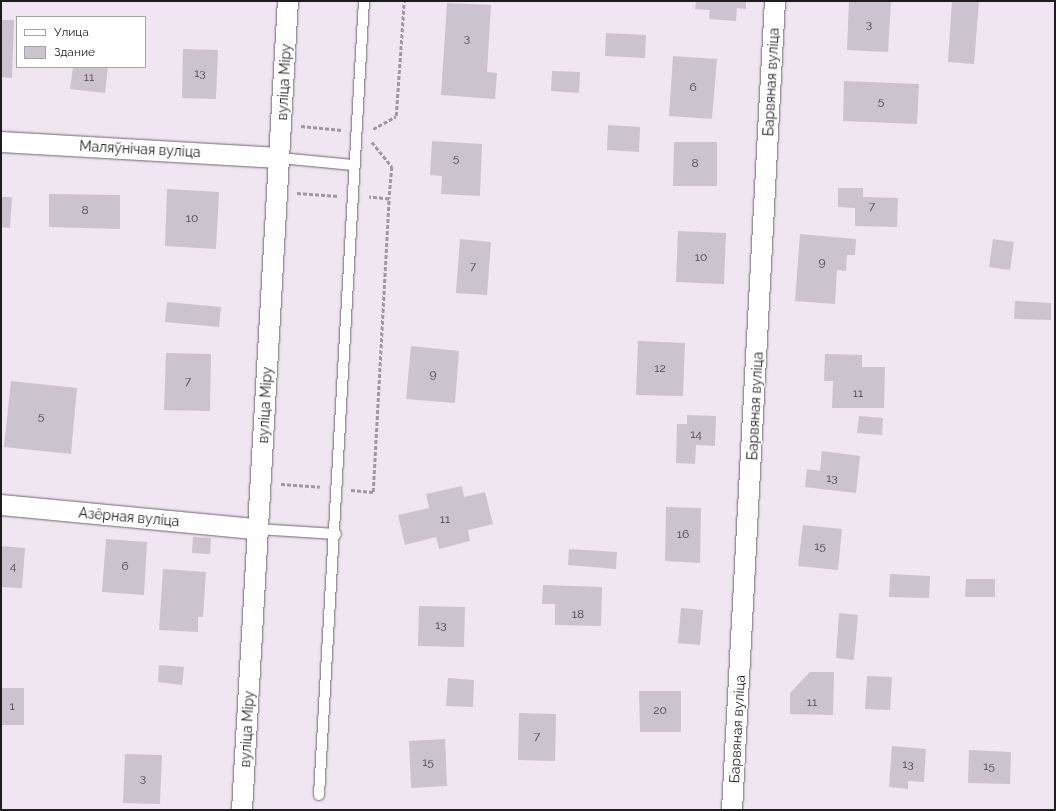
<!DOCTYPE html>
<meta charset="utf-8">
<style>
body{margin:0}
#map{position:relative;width:1056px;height:811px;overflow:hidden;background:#efe6f1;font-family:Raleway,sans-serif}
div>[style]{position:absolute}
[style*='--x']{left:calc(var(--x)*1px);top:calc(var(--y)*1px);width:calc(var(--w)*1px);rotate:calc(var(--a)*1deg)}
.building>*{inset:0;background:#cbc3cd}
.path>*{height:2.5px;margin-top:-1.25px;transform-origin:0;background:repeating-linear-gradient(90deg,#9f98a0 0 4px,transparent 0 6px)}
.roads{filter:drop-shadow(0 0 1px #6e666f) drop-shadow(0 0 1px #6e666f)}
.service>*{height:10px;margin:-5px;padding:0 5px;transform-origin:5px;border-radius:5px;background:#fff}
.minor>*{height:20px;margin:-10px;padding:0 10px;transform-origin:10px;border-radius:10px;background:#fff}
span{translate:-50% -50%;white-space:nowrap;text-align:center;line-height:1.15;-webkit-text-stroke:3px #fff;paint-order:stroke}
.number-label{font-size:12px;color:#4a464a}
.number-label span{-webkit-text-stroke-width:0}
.street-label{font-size:14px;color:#1f1c1f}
.frame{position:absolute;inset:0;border:2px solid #1f1c1f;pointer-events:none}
.legend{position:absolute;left:16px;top:16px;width:130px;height:52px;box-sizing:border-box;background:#fff;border:1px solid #a5a4a5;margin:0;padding:5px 7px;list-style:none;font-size:12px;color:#1f1c1f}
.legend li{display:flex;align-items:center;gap:8px;height:20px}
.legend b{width:20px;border:1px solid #a5a4a5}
</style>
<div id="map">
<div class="building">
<i style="clip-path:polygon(696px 1px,746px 1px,746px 9px,737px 8px,736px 21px,709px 19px,710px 10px,695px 9px)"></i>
<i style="clip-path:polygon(849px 1px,891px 1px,888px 52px,847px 50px)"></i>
<i style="clip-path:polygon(952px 1px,979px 1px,974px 64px,948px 62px)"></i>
<i style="clip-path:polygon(447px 3px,491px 5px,487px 72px,497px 73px,495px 99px,441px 95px)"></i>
<i style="clip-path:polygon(1px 20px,14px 20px,12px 78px,1px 77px)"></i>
<i style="clip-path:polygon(606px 33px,646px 35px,645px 58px,605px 56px)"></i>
<i style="clip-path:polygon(183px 49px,218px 50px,216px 99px,182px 98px)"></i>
<i style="clip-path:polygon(673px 56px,717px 59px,712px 119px,669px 116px)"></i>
<i style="clip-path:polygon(73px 67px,108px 67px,105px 93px,70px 89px)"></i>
<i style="clip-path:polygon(552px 71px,580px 72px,579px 93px,551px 91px)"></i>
<i style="clip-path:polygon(844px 81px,919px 84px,917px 124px,843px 121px)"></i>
<i style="clip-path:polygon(608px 125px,640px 127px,639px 152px,607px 150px)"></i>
<i style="clip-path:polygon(432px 141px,482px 144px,480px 196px,441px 194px,442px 176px,430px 175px)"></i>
<i style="clip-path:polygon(674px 142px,717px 142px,717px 186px,673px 186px)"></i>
<i style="clip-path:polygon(838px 188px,863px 188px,863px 197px,898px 198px,897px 227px,855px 226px,855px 208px,838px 207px)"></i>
<i style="clip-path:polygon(167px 189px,219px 192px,216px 249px,165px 246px)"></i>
<i style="clip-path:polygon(49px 194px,120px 195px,120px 229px,49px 227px)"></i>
<i style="clip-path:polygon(1px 197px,12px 197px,10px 228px,1px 227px)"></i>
<i style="clip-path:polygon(678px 231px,726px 233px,724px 284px,676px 282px)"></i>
<i style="clip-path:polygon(800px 234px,856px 239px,855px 255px,847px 255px,846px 271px,837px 270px,835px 304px,795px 301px)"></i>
<i style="clip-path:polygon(460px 239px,491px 242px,487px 295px,456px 293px)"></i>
<i style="clip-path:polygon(993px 239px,1014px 242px,1010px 270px,989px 267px)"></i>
<i style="clip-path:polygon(1015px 301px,1051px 303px,1051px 320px,1014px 319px)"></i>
<i style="clip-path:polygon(167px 302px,221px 307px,219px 327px,165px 322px)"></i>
<i style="clip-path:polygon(638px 341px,685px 343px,683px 396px,636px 395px)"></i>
<i style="clip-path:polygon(411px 346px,459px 351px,455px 403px,406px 399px)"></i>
<i style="clip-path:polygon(166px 353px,211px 354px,210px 411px,164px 410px)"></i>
<i style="clip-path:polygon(825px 354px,862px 355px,862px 367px,885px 367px,884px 408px,832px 408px,833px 381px,824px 381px)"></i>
<i style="clip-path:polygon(11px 381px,77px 388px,71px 454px,4px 447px)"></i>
<i style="clip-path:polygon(687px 415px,716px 416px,715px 446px,696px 445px,695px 464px,676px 463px,677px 424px,687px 424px)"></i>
<i style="clip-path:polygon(859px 416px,883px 418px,882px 435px,857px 433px)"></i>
<i style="clip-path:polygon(822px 451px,860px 456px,856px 493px,805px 487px,807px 469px,820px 471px)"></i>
<i style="clip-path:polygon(462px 486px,464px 497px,485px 492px,493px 524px,468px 530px,470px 541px,439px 549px,436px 537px,405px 545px,398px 515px,429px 508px,426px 494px)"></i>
<i style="clip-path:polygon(666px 507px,701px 508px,700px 563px,665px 561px)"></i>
<i style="clip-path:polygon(803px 525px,842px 529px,838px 570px,798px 566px)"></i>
<i style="clip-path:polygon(193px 537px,211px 538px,210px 554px,192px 553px)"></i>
<i style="clip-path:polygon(106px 539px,147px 542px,144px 595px,102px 592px)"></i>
<i style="clip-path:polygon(1px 546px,25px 548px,22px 588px,1px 587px)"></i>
<i style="clip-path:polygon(569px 549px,617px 552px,616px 569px,568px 565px)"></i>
<i style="clip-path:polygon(163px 569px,206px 572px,203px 617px,198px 617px,198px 632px,159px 630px)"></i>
<i style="clip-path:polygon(890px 574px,930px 576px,929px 598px,889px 597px)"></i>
<i style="clip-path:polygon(966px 579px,995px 579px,995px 597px,965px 597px)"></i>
<i style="clip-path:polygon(543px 585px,602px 587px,601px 626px,555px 625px,555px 604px,542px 604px)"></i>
<i style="clip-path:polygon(419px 606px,465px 607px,464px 647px,418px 646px)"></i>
<i style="clip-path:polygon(681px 608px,703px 610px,700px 645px,678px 643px)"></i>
<i style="clip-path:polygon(839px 613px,858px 615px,854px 660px,836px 658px)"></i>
<i style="clip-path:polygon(159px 665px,184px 667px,182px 685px,158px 682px)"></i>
<i style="clip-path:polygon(810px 672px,834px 672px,833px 715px,790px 714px,790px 693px)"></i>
<i style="clip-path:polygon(867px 676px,892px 677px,890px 710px,865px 709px)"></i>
<i style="clip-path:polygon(448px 678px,474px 680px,473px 707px,446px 706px)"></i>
<i style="clip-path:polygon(1px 688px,24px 688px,24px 725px,1px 725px)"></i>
<i style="clip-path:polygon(639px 691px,681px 691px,681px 732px,640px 732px)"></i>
<i style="clip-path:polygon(519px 713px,556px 714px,555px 761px,518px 760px)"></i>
<i style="clip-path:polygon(445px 739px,447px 786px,411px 788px,409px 741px)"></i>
<i style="clip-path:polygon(892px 746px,926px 749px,924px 782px,908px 781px,908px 789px,889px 787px)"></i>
<i style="clip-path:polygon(969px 750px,1011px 752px,1010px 784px,968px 783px)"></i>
<i style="clip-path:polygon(125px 754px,162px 755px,160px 804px,123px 803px)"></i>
</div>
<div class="path">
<i style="--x:301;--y:126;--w:41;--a:5.6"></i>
<i style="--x:373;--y:129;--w:26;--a:-29"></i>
<i style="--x:396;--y:116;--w:115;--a:-86"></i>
<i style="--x:372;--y:142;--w:32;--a:51"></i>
<i style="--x:392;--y:167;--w:32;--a:95"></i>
<i style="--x:297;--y:193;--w:41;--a:4.2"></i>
<i style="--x:281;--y:484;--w:39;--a:4"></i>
<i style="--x:351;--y:490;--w:22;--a:5"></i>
<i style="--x:373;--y:492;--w:293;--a:-86.9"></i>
<i style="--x:389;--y:199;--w:20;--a:-174"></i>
</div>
<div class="roads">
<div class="service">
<i style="--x:280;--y:158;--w:73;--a:5.5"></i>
<i style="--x:257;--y:529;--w:79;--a:3.6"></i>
<i style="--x:319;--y:795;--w:795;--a:-86.76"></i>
</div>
<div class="minor">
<i style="--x:1;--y:142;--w:279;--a:3.3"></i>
<i style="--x:1;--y:505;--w:257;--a:5.4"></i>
<i style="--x:242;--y:810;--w:810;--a:-86.75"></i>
<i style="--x:732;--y:810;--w:810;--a:-86.96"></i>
</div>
</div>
<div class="number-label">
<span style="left:869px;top:25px">3</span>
<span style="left:467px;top:39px">3</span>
<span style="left:200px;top:74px">13</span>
<span style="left:89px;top:78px">11</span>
<span style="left:693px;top:88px">6</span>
<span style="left:881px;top:102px">5</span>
<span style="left:456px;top:159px">5</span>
<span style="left:695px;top:164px">8</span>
<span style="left:872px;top:207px">7</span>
<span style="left:85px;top:211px">8</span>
<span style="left:192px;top:219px">10</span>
<span style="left:701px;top:258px">10</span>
<span style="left:822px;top:263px">9</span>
<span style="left:473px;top:267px">7</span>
<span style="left:660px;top:369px">12</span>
<span style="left:433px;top:375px">9</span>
<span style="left:188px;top:382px">7</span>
<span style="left:858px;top:394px">11</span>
<span style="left:41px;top:417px">5</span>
<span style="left:696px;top:435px">14</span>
<span style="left:832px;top:479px">13</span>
<span style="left:445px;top:520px">11</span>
<span style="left:683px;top:535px">16</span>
<span style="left:820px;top:547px">15</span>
<span style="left:13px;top:567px">4</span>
<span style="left:125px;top:567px">6</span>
<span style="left:578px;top:615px">18</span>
<span style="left:441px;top:626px">13</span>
<span style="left:812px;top:703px">11</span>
<span style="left:12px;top:707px">1</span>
<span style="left:660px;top:711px">20</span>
<span style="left:537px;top:737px">7</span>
<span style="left:428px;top:763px">15</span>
<span style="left:908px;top:765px">13</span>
<span style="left:989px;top:767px">15</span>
<span style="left:143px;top:779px">3</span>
</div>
<div class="street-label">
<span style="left:284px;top:82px;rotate:-87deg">вуліца Міру</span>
<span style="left:771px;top:82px;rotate:-87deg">Барвяная вуліца</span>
<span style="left:140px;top:149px;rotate:3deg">Маляўнічая вуліца</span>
<span style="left:265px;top:405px;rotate:-87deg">вуліца Міру</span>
<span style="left:755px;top:406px;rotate:-87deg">Барвяная вуліца</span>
<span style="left:129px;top:517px;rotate:5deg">Азёрная вуліца</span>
<span style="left:247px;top:729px;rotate:-87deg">вуліца Міру</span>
<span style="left:737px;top:729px;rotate:-87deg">Барвяная вуліца</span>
</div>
<div class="frame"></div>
<ul class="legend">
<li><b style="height:5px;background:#fff"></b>Улица</li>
<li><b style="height:11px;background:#cbc3cd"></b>Здание</li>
</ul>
</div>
